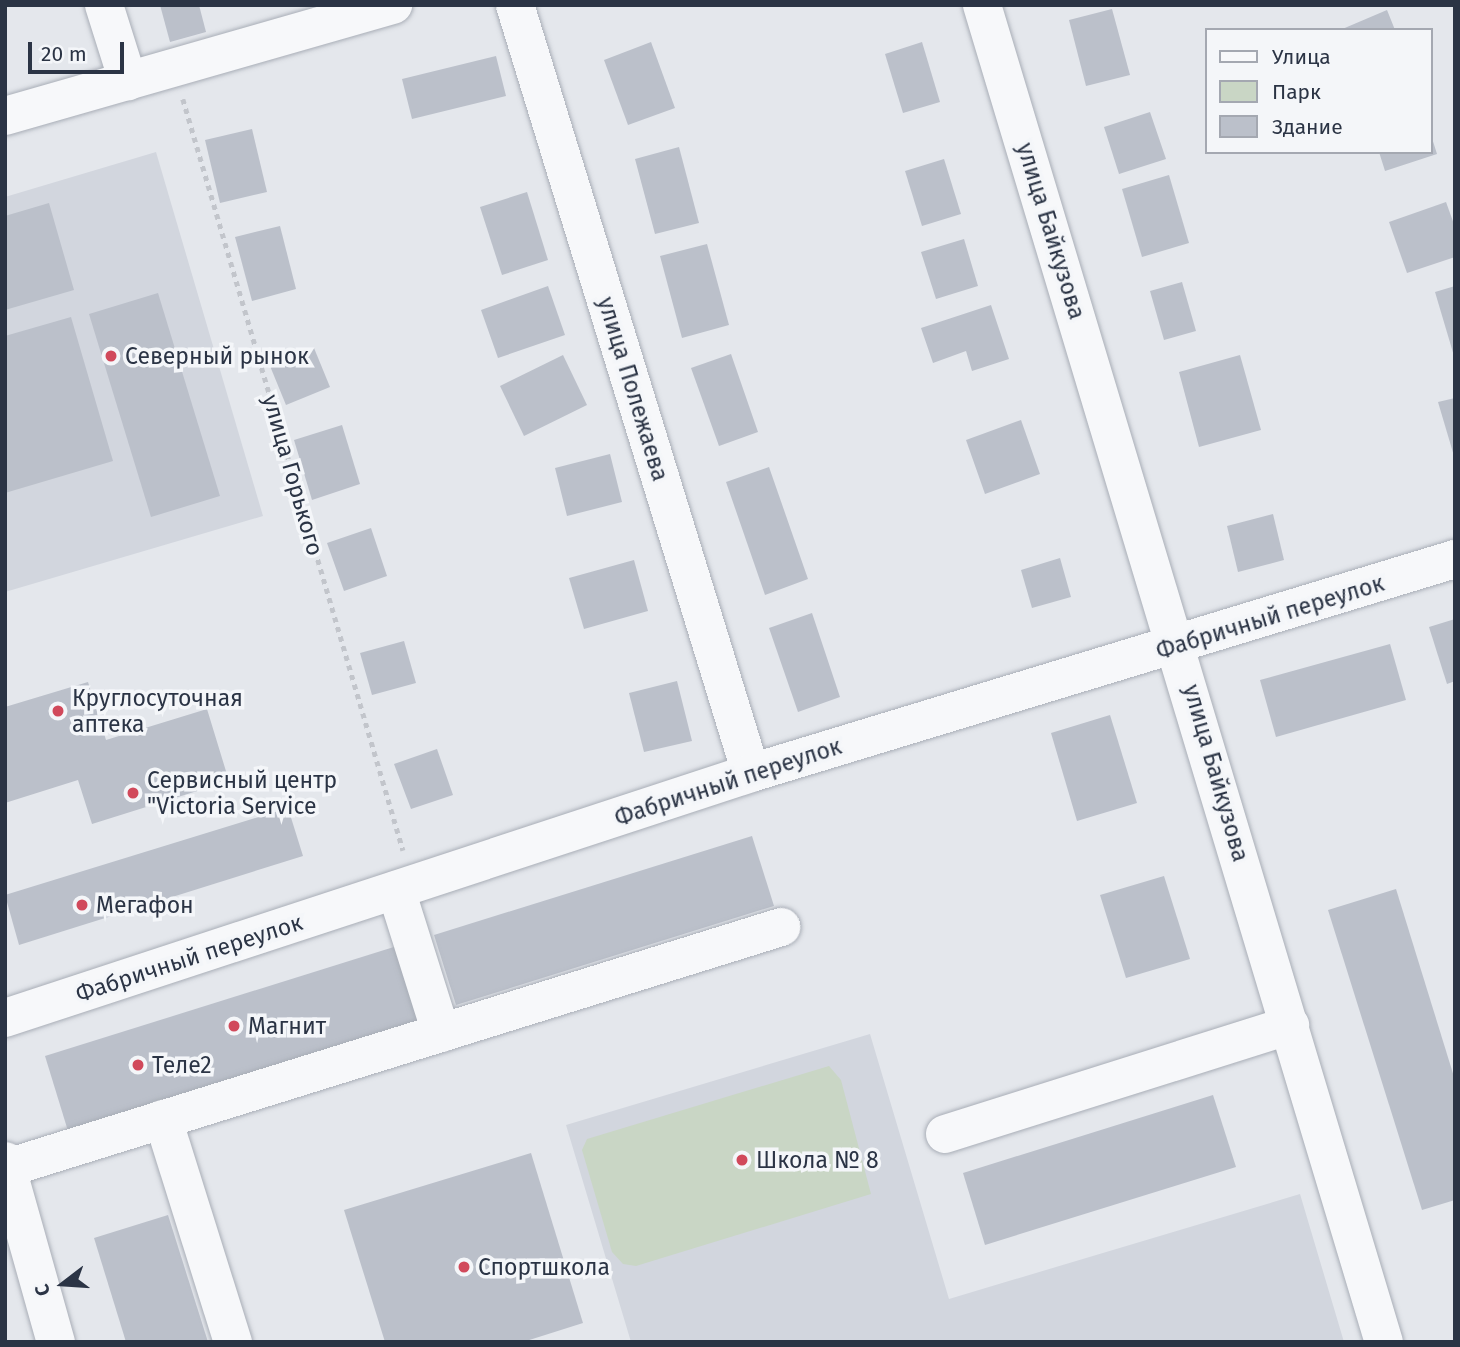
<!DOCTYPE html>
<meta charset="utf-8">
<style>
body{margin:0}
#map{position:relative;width:1460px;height:1347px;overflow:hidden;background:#e4e7ec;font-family:"Fira Sans",sans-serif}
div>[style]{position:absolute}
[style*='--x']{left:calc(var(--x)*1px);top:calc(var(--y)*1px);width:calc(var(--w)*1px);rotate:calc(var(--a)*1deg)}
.built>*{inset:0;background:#d2d6de}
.green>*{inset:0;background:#c9d6c5}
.building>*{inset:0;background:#bbc0ca}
.path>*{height:4.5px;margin-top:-2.25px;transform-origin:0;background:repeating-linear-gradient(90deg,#c2c5cb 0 5px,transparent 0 10px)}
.roads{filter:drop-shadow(0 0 2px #a9aeb7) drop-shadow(0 0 2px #a9aeb7)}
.minor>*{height:38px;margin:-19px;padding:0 19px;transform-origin:19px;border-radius:19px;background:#f7f8fa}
.dots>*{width:19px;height:19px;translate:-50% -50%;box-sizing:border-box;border:4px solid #f4f6f9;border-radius:50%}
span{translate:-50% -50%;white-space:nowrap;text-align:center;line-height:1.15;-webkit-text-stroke:7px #f4f6f9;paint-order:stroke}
.street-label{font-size:23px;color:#2b3445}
.poi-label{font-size:23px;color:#2b3445}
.left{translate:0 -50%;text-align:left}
.frame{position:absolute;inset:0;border:7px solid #2b3445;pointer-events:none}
.legend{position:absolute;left:1205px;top:28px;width:228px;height:126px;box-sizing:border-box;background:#f4f6f9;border:2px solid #a4a8b1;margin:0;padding:9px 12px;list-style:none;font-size:21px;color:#2b3445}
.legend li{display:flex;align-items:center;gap:14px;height:35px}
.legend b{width:35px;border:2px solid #a4a8b1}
.north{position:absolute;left:28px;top:1249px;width:70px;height:70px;-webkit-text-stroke:5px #f4f6f9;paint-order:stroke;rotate:253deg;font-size:19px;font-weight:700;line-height:28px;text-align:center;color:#2b3445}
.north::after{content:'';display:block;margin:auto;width:24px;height:32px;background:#2b3445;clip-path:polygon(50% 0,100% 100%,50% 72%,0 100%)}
.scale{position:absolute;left:28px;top:42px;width:96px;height:32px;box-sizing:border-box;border:4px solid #2b3445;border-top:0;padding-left:9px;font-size:21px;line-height:24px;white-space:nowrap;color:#2b3445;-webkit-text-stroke:5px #f4f6f9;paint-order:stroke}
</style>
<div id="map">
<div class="built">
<i style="clip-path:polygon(156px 152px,263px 516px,5px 592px,5px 197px)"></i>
<i style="clip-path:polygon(870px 1034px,949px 1299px,1300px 1194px,1344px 1342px,631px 1342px,566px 1125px)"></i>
</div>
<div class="green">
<i style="clip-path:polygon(829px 1066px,841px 1080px,871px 1194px,636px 1266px,623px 1264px,612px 1252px,582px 1150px,587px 1139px)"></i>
</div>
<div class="building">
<i style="clip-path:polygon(160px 5px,199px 5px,206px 32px,170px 42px)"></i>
<i style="clip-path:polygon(1112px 9px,1130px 75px,1086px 86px,1069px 20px)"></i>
<i style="clip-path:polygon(1387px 10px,1395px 30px,1340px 30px)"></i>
<i style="clip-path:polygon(651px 42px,675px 108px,628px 125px,604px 60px)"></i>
<i style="clip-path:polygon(922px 42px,940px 102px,903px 113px,885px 54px)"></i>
<i style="clip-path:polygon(496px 56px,506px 96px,412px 119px,402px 79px)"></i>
<i style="clip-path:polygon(1150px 112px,1166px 159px,1119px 174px,1104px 127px)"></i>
<i style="clip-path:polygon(252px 129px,267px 192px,220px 203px,205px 140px)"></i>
<i style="clip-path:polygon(1431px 135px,1437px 154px,1385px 171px,1379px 152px,1430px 152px)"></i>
<i style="clip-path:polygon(679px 147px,699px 223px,655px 234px,635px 159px)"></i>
<i style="clip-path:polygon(944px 159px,961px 214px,922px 226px,905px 171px)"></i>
<i style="clip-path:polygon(1169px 175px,1189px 243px,1142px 257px,1122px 189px)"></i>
<i style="clip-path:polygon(527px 192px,548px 260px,502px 275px,480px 207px)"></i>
<i style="clip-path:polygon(1446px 202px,1455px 227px,1455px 257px,1407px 273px,1389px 222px)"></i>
<i style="clip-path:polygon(49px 203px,74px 290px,5px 310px,5px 216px)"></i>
<i style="clip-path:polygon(280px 226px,296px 289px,252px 301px,235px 237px)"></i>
<i style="clip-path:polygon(964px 239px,978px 286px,936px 299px,921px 252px)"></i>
<i style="clip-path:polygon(707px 244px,729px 325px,682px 338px,660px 256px)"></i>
<i style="clip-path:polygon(1182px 282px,1196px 331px,1164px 340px,1150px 291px)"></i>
<i style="clip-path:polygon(548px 286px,565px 335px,498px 358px,481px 310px)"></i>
<i style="clip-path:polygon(1455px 286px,1455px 356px,1454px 356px,1435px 292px)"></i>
<i style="clip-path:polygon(158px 293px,220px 496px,151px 517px,89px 314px)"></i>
<i style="clip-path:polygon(991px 305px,1009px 359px,972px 371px,966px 351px,933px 363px,921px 328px)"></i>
<i style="clip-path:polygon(71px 317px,113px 461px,5px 493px,5px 336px)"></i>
<i style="clip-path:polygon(314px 348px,330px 387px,286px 405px,270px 366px)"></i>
<i style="clip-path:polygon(731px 354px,758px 432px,719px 446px,691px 368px)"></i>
<i style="clip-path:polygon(563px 355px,587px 405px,524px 436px,500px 386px)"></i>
<i style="clip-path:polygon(1240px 355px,1261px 430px,1199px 447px,1179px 372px)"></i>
<i style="clip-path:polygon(1455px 398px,1455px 456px,1454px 456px,1438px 402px)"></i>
<i style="clip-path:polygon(1021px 420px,1040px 474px,985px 494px,966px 440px)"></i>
<i style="clip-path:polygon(342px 425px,360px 484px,312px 500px,294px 440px)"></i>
<i style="clip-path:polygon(610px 454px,622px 502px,567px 516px,555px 468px)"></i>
<i style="clip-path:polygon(769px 467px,808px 579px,765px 595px,726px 482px)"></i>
<i style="clip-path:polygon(1273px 514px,1284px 560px,1238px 572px,1227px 526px)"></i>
<i style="clip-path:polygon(371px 528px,387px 576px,344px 591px,327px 543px)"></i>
<i style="clip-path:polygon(1060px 558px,1071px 597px,1032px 608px,1021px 570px)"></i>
<i style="clip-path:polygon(634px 560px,648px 611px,584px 629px,569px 578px)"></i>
<i style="clip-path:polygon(812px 613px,840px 697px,798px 712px,769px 628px)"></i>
<i style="clip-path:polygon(1455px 619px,1455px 681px,1447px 684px,1429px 627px)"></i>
<i style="clip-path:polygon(404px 641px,416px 683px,372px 695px,360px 653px)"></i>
<i style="clip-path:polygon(1390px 644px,1406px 700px,1276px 737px,1260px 680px)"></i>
<i style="clip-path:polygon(677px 681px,692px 741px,644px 752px,629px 693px)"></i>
<i style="clip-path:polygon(88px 682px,106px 740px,207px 709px,229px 781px,92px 824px,78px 780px,5px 803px,5px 707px)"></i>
<i style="clip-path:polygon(1110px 715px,1137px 803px,1077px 821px,1051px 733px)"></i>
<i style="clip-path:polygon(437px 749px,453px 795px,411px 809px,394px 764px)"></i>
<i style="clip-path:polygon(288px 808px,303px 856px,19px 945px,5px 895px)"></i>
<i style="clip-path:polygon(752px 836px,774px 906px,456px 1005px,434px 935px)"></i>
<i style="clip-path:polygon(1164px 876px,1190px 959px,1126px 978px,1100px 895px)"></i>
<i style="clip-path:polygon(1396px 889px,1455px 1080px,1455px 1200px,1422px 1210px,1328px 910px)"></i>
<i style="clip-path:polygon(397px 946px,420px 1022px,68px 1131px,45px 1056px)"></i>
<i style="clip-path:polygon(1213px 1095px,1236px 1167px,985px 1245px,963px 1173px)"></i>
<i style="clip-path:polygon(531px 1153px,583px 1323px,523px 1342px,385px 1342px,344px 1210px)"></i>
<i style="clip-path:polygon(168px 1215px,208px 1342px,126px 1342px,94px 1238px)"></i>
</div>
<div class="path">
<i style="--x:183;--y:99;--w:783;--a:73.67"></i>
</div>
<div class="roads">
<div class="minor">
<i style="--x:104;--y:5;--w:80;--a:72.5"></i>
<i style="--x:515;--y:5;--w:803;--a:72.92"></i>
<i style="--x:982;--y:5;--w:1396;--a:73.27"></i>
<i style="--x:5;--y:116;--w:404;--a:-16"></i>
<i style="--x:396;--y:890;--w:150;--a:72.5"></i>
<i style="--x:5;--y:1018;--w:785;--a:-18.18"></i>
<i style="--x:751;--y:773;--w:736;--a:-16.91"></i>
<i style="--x:163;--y:1119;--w:234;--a:72.6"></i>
<i style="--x:945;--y:1134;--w:362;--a:-17.5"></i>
<i style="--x:5;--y:1161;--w:188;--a:74.3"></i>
<i style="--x:7;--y:1168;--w:811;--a:-17.29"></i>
</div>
</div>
<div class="dots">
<i style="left:111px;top:356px;background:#d1495b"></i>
<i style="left:58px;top:711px;background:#d1495b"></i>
<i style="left:133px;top:793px;background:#d1495b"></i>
<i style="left:82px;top:905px;background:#d1495b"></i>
<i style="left:234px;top:1026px;background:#d1495b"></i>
<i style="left:138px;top:1065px;background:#d1495b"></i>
<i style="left:742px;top:1160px;background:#d1495b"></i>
<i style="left:464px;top:1267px;background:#d1495b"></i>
</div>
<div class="street-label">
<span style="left:1051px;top:231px;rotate:73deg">улица Байкузова</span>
<span style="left:633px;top:389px;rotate:73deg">улица Полежаева</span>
<span style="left:293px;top:475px;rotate:74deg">улица Горького</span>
<span style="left:1270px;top:617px;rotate:-17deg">Фабричный переулок</span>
<span style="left:1216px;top:773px;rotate:74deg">улица Байкузова</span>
<span style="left:728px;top:782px;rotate:-18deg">Фабричный переулок</span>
<span style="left:189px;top:958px;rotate:-18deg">Фабричный переулок</span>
</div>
<div class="poi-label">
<span class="left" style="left:125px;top:356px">Северный рынок</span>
<span class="left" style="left:72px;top:711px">Круглосуточная<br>аптека</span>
<span class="left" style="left:147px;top:793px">Сервисный центр<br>"Victoria Service</span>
<span class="left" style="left:96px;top:905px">Мегафон</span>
<span class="left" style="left:248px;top:1026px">Магнит</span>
<span class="left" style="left:152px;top:1065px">Теле2</span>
<span class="left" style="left:756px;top:1160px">Школа № 8</span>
<span class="left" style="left:478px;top:1267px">Спортшкола</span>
</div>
<div class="frame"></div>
<ul class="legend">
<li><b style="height:9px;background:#f7f8fa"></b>Улица</li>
<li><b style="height:19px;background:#c9d6c5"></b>Парк</li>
<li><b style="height:19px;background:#bbc0ca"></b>Здание</li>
</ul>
<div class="north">С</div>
<div class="scale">20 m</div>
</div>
